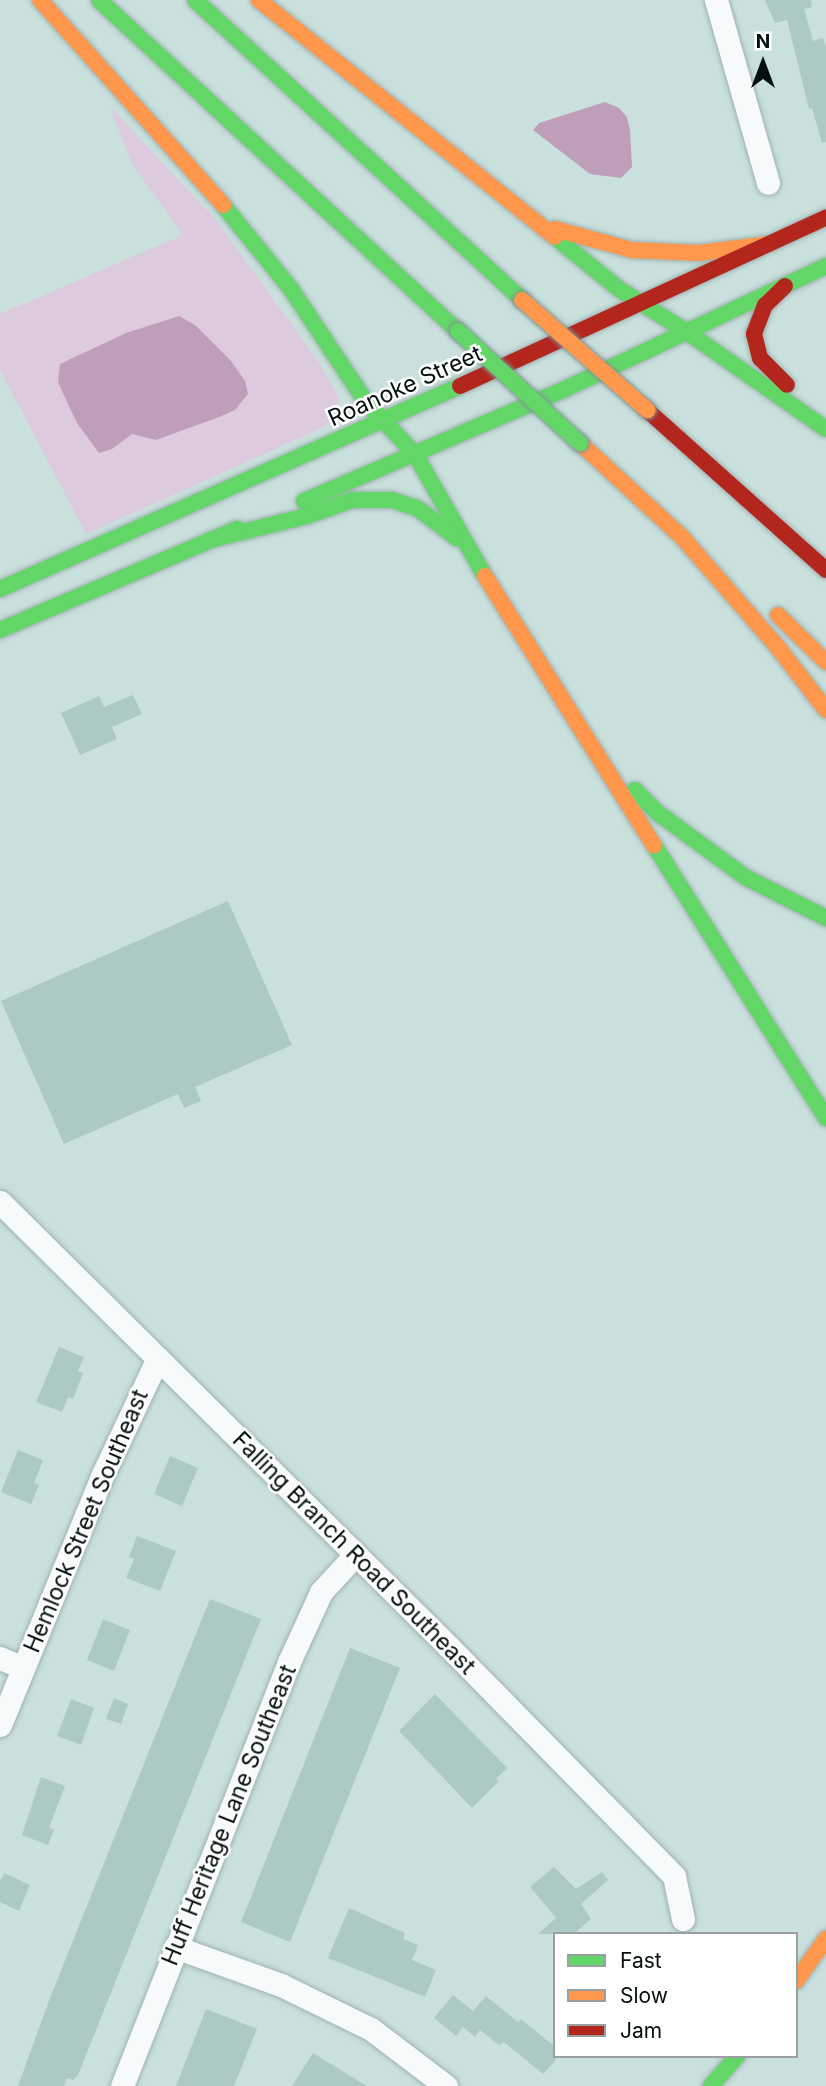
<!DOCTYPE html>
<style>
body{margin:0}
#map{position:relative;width:826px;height:2086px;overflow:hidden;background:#c9e0dd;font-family:Inter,sans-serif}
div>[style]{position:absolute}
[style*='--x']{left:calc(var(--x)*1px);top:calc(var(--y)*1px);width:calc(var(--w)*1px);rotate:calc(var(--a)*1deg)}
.green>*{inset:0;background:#decade}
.water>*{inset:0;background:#bf9eb9}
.building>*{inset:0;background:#adc9c6}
.roads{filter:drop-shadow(0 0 2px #a0b2b0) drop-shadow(0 0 2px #a0b2b0)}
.street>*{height:23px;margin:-11.5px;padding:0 11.5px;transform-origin:11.5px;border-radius:11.5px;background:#f7fafa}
.fast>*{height:16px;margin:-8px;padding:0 8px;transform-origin:8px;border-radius:8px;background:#63d668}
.slow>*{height:16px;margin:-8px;padding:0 8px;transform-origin:8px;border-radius:8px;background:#ff974d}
.jam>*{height:16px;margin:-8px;padding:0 8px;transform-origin:8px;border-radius:8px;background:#b3261e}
.bridges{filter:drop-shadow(0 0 2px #7e9593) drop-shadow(0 0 2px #7e9593)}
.fast-bridge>*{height:16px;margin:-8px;padding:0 8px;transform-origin:8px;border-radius:8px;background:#63d668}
.slow-bridge>*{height:16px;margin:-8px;padding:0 8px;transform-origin:8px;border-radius:8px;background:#ff974d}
span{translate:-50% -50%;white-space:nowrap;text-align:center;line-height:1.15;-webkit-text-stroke:5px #fff;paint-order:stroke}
.street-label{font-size:23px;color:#03100f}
.legend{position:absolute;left:553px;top:1932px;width:245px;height:126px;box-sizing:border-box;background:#fff;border:2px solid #9a9f9f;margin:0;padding:9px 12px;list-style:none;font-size:21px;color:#03100f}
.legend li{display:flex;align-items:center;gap:14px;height:35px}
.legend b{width:35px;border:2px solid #9a9f9f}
.north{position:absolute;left:728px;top:28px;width:70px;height:70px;-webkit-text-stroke:5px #fff;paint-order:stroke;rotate:0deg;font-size:19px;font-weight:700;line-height:28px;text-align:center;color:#03100f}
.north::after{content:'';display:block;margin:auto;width:24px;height:32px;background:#03100f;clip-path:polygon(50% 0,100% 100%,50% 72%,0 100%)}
</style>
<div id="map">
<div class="green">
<i style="clip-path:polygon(110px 107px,217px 221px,320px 364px,338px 396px,339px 408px,336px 416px,322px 428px,86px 534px,0 370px,0 314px,183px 235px,132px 164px)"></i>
</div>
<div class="water">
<i style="clip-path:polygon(605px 102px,619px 108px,627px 117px,630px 130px,632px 167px,621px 178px,590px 174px,533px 130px,539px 123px)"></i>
<i style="clip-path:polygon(179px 316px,195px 325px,231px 361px,245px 381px,248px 394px,235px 410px,219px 417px,156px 440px,132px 434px,112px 449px,99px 453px,77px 423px,67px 402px,58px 382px,60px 364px,126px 333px)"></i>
</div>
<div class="building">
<i style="clip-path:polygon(765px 0,811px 0,812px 7px,804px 9px,813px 41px,823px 38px,826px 47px,826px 142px,822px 143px,812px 108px,809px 109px,787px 20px,775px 23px)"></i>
<i style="clip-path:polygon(133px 695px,142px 714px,112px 727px,117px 739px,80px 755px,61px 713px,99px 696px,104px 707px)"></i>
<i style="clip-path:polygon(228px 901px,292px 1045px,195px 1087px,201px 1101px,184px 1108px,178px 1094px,64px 1144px,1px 1001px)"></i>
<i style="clip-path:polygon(59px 1347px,84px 1357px,78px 1371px,83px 1373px,73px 1399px,68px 1397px,62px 1412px,36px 1402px)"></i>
<i style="clip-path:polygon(18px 1450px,43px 1460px,34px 1483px,39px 1485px,31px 1504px,1px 1492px)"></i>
<i style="clip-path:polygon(170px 1456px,198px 1468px,182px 1506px,154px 1494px)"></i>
<i style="clip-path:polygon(137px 1536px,176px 1551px,160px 1591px,126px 1578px,134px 1559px,129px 1557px)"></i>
<i style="clip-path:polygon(210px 1599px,261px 1619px,78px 2075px,73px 2080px,67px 2078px,64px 2086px,18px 2086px,50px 1998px)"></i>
<i style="clip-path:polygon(103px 1619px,130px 1630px,114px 1671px,87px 1660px)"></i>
<i style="clip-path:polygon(350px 1648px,400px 1668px,290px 1942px,241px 1922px)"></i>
<i style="clip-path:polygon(435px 1694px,507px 1768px,496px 1779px,499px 1781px,472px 1808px,399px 1731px)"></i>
<i style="clip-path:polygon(114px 1698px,128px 1704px,121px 1724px,106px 1719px)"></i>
<i style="clip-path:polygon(71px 1699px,94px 1708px,81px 1745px,57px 1736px)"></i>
<i style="clip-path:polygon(41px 1777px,65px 1786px,49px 1828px,54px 1830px,48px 1845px,22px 1835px)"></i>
<i style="clip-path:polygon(554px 1867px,576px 1889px,602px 1872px,608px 1880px,581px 1904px,591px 1919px,574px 1934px,538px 1934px,556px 1918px,530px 1887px)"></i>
<i style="clip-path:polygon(4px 1873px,30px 1885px,19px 1911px,0 1902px,0 1882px)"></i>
<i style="clip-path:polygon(349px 1908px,405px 1933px,403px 1939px,418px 1945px,412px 1960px,436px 1970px,425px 1997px,328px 1958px)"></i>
<i style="clip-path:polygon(453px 1995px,473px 2011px,486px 1996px,518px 2022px,521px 2019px,555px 2047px,555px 2061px,543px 2074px,504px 2042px,499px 2045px,480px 2030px,475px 2037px,463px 2027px,456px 2036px,434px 2018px)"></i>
<i style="clip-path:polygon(206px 2009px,257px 2029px,234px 2086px,176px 2086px)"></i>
<i style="clip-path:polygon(313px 2053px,367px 2086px,292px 2086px)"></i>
</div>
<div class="roads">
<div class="street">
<i style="--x:716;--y:0;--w:190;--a:74.1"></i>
<i style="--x:0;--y:1202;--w:632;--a:44.74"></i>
<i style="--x:449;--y:1647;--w:321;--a:45.5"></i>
<i style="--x:674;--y:1876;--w:44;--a:78.2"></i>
<i style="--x:0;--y:1658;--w:25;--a:23"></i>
<i style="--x:0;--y:1725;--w:274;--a:-67.7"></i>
<i style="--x:104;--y:1472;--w:126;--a:-64.7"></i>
<i style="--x:175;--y:1947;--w:113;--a:19.7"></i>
<i style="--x:281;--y:1985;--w:100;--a:26.1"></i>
<i style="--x:371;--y:2029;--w:94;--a:37.2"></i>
<i style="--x:122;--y:2086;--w:456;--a:-68.5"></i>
<i style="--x:289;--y:1662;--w:77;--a:-65.4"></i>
<i style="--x:321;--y:1592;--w:50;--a:-47.4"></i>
</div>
<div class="fast">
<i style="--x:99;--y:0;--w:488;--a:42.7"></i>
<i style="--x:195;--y:0;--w:444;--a:42.5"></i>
<i style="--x:223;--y:205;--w:108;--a:51"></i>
<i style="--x:291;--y:289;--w:136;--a:56.4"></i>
<i style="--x:366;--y:402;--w:71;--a:46.7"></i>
<i style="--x:415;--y:454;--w:141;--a:60.2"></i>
<i style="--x:555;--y:237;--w:82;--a:39.1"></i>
<i style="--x:619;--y:289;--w:80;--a:32.3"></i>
<i style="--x:687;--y:332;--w:169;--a:34.9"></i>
<i style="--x:304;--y:501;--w:282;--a:-23.2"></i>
<i style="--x:563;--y:390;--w:291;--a:-25.2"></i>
<i style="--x:210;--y:540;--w:100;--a:-13.9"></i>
<i style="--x:307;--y:516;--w:48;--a:-19.6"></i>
<i style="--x:352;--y:500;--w:40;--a:0"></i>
<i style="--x:392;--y:500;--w:26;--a:18"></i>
<i style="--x:417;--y:508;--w:50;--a:36.9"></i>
<i style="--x:0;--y:589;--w:503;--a:-23.81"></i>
<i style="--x:0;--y:630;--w:258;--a:-23.1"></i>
<i style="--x:635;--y:790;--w:33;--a:45"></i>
<i style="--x:658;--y:813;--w:108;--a:36.3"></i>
<i style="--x:745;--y:877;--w:91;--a:26.8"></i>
<i style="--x:654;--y:845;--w:323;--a:57.8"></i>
<i style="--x:711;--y:2086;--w:40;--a:-49"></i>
</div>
<div class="slow">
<i style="--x:40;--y:0;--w:275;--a:48.2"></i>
<i style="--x:259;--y:0;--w:379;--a:38.7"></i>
<i style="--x:555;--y:229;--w:80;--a:15.3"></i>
<i style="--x:632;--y:250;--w:66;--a:2.6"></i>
<i style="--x:698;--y:253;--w:72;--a:-7.2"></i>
<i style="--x:580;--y:443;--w:139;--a:42.7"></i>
<i style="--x:682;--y:537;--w:143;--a:49"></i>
<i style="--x:776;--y:645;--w:82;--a:52.4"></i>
<i style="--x:485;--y:576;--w:318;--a:57.9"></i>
<i style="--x:778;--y:615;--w:67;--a:44.4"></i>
<i style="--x:796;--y:1981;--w:52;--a:-54.5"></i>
</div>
<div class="jam">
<i style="--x:785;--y:286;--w:28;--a:136"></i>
<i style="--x:765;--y:305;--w:31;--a:111"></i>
<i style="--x:754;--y:334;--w:25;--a:76"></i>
<i style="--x:760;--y:358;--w:38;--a:45"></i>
<i style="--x:460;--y:386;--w:403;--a:-24.7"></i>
<i style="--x:647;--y:410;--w:240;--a:41.8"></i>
</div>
</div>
<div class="bridges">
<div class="fast-bridge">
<i style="--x:458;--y:331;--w:166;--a:42.6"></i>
</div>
<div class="slow-bridge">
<i style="--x:522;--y:300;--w:167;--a:41.3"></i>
</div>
</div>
<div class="street-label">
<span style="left:405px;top:386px;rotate:-24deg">Roanoke Street</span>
<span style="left:86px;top:1521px;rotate:-67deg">Hemlock Street Southeast</span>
<span style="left:354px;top:1553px;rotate:45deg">Falling Branch Road Southeast</span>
<span style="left:229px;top:1815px;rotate:-68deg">Huff Heritage Lane Southeast</span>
</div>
<ul class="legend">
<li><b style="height:9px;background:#63d668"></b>Fast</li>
<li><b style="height:9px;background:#ff974d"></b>Slow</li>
<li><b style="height:9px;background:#b3261e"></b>Jam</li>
</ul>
<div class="north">N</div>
</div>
